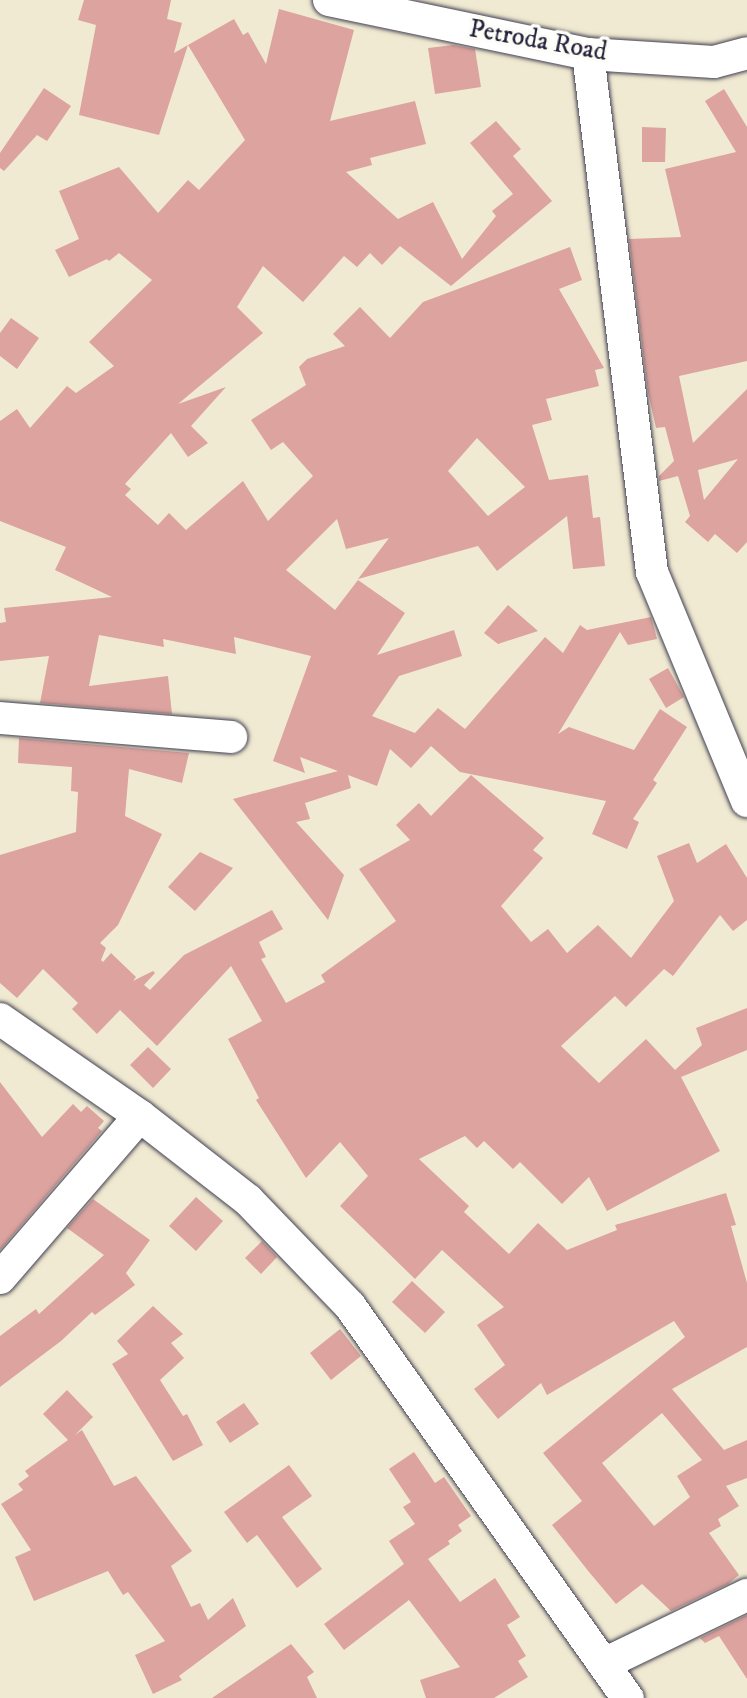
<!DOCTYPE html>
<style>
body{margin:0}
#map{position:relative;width:747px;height:1698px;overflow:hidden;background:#f1ead2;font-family:"IM FELL DW Pica",serif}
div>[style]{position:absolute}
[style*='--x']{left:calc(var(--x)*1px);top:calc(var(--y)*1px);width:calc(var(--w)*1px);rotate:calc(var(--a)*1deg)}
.building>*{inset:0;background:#dca39f}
.roads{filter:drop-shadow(0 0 2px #414052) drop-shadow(0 0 2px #414052)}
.minor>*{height:32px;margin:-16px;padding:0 16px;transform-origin:16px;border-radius:16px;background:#fff}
span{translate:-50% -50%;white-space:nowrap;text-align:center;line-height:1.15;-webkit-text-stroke:7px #fdfcf7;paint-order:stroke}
.street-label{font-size:26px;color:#22223b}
</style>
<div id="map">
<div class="building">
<i style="clip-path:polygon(84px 0,171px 0,167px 19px,182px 23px,174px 53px,188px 45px,159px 135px,79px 115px,96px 25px,78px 20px)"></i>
<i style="clip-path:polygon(evenodd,279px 9px,354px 30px,330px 121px,415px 101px,426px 144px,370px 158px,372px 165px,346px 172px,398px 219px,433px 202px,462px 259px,496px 216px,492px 211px,513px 194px,470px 143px,496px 121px,521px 149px,513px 156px,552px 201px,451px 286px,400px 246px,382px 265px,370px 253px,357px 267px,344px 256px,303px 302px,263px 266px,237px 307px,263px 333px,178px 404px,226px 387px,191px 426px,208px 443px,188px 457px,171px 433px,125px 484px,131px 489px,125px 495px,158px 525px,169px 513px,186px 530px,243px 481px,268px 521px,313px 476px,283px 442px,271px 450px,251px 420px,306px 385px,299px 367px,307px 359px,345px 346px,333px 334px,360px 307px,390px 338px,423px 302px,570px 247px,582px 280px,559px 289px,604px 368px,595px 370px,599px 386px,546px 399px,552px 420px,532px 425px,549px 480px,588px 475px,593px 518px,600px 517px,605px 566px,573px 569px,567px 516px,497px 571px,478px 546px,358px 579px,389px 538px,346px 549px,337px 519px,286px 570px,335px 610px,358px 580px,405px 613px,377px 655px,454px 630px,462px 656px,399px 676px,372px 716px,415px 733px,438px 708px,465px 729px,545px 637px,563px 653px,580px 625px,587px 630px,651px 617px,657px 639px,628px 645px,620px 632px,558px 734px,569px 727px,634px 750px,660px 709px,687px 727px,653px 780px,657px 783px,633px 819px,639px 822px,627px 849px,592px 834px,606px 801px,460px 772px,431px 746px,411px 768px,390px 749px,377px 786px,348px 775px,351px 788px,305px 803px,310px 819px,296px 822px,344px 875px,328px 920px,233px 799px,338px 771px,300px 757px,305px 773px,273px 761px,311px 656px,234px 637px,236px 654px,163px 639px,164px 647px,99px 635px,89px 686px,168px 676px,172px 714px,40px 703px,49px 656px,0 661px,0 623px,6px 622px,4px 608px,112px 597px,55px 570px,66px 547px,0 521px,0 421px,17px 409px,30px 428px,67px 386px,76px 393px,114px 366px,89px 342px,152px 280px,119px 253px,109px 261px,107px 259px,69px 277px,55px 250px,79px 239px,59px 191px,119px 167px,158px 213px,188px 180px,199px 190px,245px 140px,188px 45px,234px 19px,243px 35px,248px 32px,266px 64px,279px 9px,477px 438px,525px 487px,488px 516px,448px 471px,477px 438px)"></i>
<i style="clip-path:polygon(453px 45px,475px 49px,481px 87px,435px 94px,428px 48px)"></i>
<i style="clip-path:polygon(44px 88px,71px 106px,47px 141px,37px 135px,4px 171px,0 168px,0 153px)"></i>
<i style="clip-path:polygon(evenodd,724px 89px,747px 127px,747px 361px,679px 376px,693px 443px,747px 389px,747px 542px,737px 553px,715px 534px,708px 542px,685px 522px,690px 516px,678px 476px,659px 481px,659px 476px,674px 461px,665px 427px,656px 428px,648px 392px,629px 239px,681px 237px,665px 169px,736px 152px,705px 101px,724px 89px,738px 459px,704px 500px,698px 470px,738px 459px)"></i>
<i style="clip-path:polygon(642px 127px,666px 128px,665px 162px,642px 162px)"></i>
<i style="clip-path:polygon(11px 318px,39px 338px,17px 369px,0 356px,0 333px)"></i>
<i style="clip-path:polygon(508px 605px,538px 631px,498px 644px,484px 633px)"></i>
<i style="clip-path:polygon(668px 668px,684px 697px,666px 708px,649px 679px)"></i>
<i style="clip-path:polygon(evenodd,19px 738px,189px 753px,182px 783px,129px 769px,125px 816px,162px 834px,118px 925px,100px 943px,106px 948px,101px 960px,103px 962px,111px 953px,136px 977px,133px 981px,153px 971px,155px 973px,144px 985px,150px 990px,184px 955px,272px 910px,283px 929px,259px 942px,266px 957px,261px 959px,286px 1003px,325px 982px,321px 975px,396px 921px,359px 869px,410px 840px,396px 825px,419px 803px,431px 816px,471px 775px,544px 838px,533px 850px,543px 858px,501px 906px,531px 942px,548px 929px,567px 953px,598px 925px,631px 958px,674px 901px,657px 856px,689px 843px,697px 863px,726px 844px,747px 878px,747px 920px,733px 931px,720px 915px,673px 976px,664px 969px,626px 1007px,615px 996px,561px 1046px,599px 1083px,646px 1039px,675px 1070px,702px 1045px,696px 1028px,747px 1008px,747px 1050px,681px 1077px,720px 1151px,607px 1211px,589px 1177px,562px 1204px,520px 1162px,513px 1169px,484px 1141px,477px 1148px,465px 1136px,419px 1159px,469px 1206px,464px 1212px,509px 1254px,538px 1223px,567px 1250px,617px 1230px,615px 1225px,726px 1193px,736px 1225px,731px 1226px,747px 1283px,747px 1347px,672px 1389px,724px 1450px,747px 1440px,747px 1478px,726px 1486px,739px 1506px,718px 1519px,721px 1526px,709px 1533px,739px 1575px,728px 1584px,671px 1611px,642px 1584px,616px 1604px,589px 1572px,552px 1525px,582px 1501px,543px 1453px,685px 1337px,674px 1321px,547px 1395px,541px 1383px,498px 1419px,474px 1389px,505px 1365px,477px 1325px,504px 1307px,442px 1250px,415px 1279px,340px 1206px,368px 1176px,340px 1142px,306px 1178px,256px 1100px,259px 1098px,228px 1039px,262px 1021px,231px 966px,157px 1046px,120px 1010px,97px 1034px,72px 1009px,78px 1003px,43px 969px,17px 998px,0 983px,0 855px,76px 832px,78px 792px,71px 791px,72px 767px,18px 763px,19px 738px,662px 1413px,702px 1460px,677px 1476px,690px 1497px,654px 1526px,602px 1463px,662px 1413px)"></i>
<i style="clip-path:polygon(200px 852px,233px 868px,195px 911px,168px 887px)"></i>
<i style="clip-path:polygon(148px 1047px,171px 1069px,153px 1088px,130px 1065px)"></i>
<i style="clip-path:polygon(0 1082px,42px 1137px,73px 1104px,81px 1112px,87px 1106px,104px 1121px,98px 1128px,102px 1131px,0 1250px)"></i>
<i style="clip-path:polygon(196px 1197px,223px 1221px,196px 1251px,169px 1226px)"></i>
<i style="clip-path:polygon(93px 1199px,150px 1240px,126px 1273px,135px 1285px,95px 1315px,92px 1312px,61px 1341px,0 1387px,0 1336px,36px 1309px,39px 1314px,104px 1255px,67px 1228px)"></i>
<i style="clip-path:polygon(262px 1241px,277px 1257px,261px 1274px,245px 1258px)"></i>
<i style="clip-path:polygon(412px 1281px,445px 1312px,425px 1333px,392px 1302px)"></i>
<i style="clip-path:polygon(153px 1306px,183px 1334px,171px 1343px,184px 1358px,160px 1380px,183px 1416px,187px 1414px,203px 1445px,173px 1461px,112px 1364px,128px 1354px,117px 1341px)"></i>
<i style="clip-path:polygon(340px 1329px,361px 1356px,331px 1380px,310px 1353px)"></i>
<i style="clip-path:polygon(67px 1390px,93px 1417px,75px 1435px,82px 1430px,114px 1486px,136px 1476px,192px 1551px,171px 1566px,191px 1607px,200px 1603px,208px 1620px,233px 1598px,246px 1626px,179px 1676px,182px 1680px,153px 1694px,135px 1655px,165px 1641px,128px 1592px,123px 1595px,108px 1571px,34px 1601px,15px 1557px,31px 1550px,1px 1504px,23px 1490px,18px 1484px,29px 1476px,25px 1471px,68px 1440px,43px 1414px)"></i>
<i style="clip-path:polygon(244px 1403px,259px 1424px,230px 1443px,216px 1422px)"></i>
<i style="clip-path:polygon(414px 1452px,435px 1483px,444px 1477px,471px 1516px,458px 1525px,462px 1531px,448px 1541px,450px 1544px,428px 1559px,460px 1602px,495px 1578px,520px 1617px,507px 1625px,526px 1656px,518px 1661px,528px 1677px,494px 1698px,426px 1698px,420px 1680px,460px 1667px,409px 1600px,344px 1650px,324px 1624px,404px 1564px,389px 1541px,415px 1524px,403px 1507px,411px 1502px,389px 1469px)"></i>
<i style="clip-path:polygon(289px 1465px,312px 1496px,282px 1517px,322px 1569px,297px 1588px,257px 1535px,247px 1543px,224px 1512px)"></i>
<i style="clip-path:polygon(747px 1615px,747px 1679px,719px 1636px,705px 1643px,700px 1638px)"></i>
<i style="clip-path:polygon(291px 1644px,314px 1672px,307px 1677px,317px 1698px,212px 1698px)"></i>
</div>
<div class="roads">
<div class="minor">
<i style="--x:329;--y:0;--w:265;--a:11.8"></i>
<i style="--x:588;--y:54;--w:126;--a:3.6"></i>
<i style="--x:714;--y:62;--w:34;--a:-15"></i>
<i style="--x:588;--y:54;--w:522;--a:82.96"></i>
<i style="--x:652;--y:572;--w:248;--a:67.5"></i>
<i style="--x:0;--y:718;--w:232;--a:4.7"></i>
<i style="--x:0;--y:1019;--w:170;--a:34.7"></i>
<i style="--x:140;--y:1116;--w:137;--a:37.9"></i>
<i style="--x:248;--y:1200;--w:147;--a:46.1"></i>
<i style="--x:350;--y:1306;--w:481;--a:54.7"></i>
<i style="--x:0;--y:1278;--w:214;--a:-49.2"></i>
<i style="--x:604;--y:1664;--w:159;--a:-25.8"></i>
</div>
</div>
<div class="street-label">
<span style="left:538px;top:41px;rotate:10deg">Petroda Road</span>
</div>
</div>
